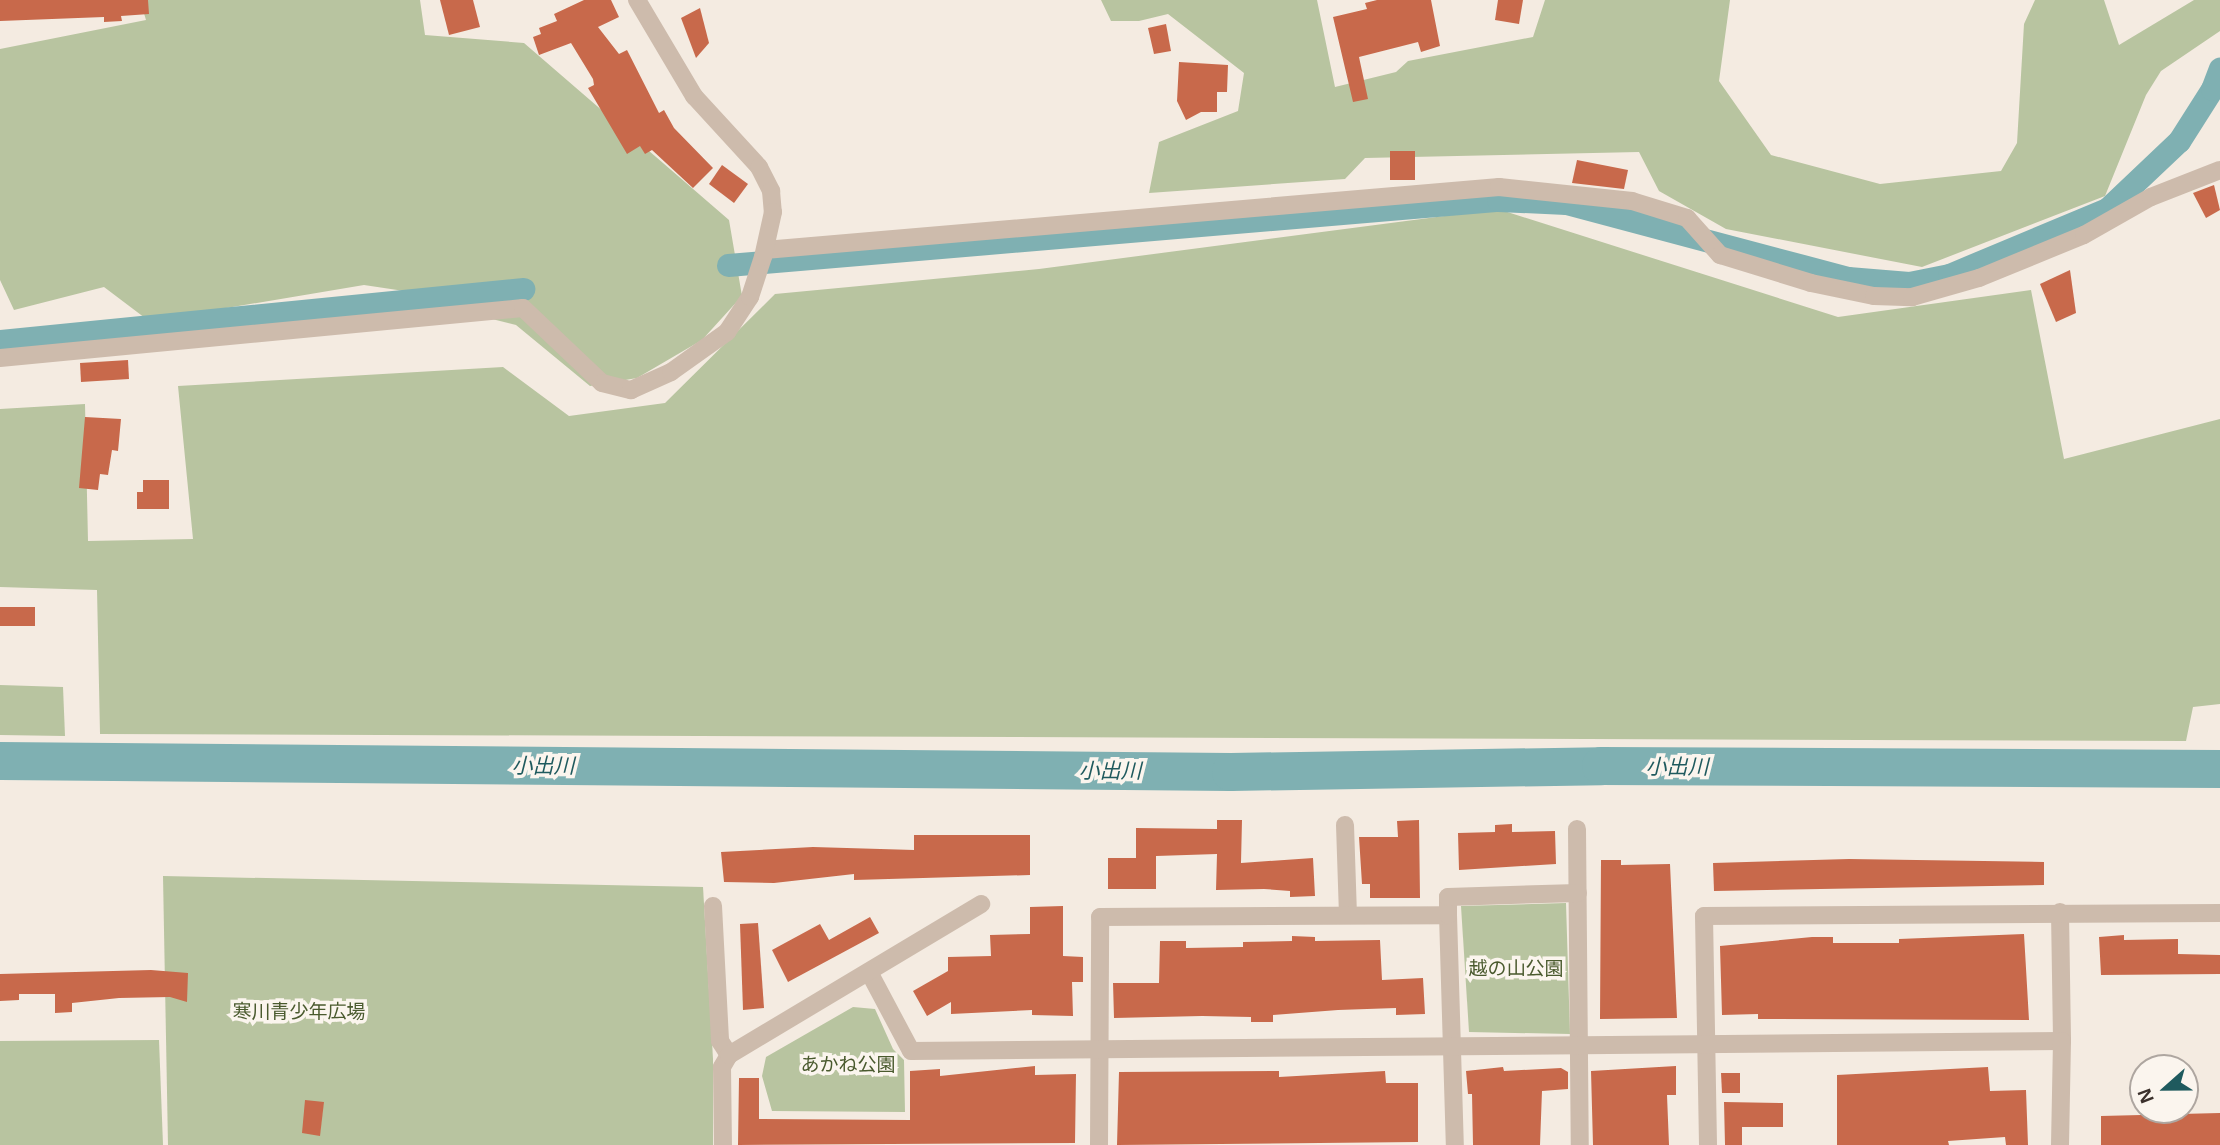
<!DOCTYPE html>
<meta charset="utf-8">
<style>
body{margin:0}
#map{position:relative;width:2220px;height:1145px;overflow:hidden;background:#f4ebe1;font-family:Helvetica,"Noto Sans JP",sans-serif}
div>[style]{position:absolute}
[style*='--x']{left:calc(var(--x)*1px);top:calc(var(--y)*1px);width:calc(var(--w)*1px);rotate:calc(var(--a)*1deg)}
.green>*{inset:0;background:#b8c4a0}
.canal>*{height:23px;margin:-11.5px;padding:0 11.5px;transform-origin:11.5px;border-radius:11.5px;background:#7fb0b2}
.river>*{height:38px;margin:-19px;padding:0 19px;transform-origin:19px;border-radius:19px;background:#7fb0b2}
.building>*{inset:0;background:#c8694b}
.minor>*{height:18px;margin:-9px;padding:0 9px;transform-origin:9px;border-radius:9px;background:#cdbbac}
.tertiary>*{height:18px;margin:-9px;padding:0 9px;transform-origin:9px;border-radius:9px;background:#cdbbac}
span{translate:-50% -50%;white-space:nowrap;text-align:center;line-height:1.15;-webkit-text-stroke:7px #fbf5ee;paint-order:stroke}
.park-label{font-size:19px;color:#4a5a2e}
.water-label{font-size:21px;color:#1f5a5e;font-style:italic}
.north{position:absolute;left:2129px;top:1054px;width:70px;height:70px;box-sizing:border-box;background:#fbf5ee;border:2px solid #aea6a0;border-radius:50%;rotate:249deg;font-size:19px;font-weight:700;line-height:28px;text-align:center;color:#3b302b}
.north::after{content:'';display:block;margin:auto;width:24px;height:32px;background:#1f5a5e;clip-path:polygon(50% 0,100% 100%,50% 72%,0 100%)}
</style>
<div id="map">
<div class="green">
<i style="clip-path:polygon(140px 0,420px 0,425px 35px,524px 43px,729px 220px,742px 296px,702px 340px,637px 378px,590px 386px,516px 325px,432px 304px,404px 291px,364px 285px,149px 321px,104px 287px,14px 310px,0 280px,0 49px,146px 20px)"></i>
<i style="clip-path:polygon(1101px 0,1317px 0,1335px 87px,1396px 72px,1408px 61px,1533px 37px,1545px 0,1730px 0,1719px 81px,1771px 155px,1880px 184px,2001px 171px,2017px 143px,2024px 24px,2035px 0,2104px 0,2119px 45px,2194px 0,2220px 0,2220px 31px,2161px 71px,2146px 95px,2105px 196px,1922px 267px,1726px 229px,1659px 191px,1639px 152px,1365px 158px,1345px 179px,1149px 193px,1159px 142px,1238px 111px,1244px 73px,1168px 14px,1139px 21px,1111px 21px)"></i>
<i style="clip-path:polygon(1498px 209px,1838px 317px,2031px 290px,2064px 459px,2220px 419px,2220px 704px,2193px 707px,2186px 741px,100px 734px,97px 590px,0 587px,0 409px,85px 404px,88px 541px,193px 539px,178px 386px,503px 367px,569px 416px,665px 403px,775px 294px,1039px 269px)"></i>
<i style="clip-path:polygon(0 685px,63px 687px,65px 736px,0 735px)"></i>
<i style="clip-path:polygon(163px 876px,703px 887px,713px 1059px,713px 1145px,168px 1145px)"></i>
<i style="clip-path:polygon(1566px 903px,1570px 1034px,1469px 1032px,1461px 906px)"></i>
<i style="clip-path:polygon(853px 1007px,875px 1009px,893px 1049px,904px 1060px,905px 1112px,772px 1111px,762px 1076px,766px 1057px)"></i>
<i style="clip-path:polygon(159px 1040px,163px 1145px,0 1145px,0 1041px)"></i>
</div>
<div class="canal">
<i style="--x:728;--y:265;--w:773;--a:-4.83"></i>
<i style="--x:1498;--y:200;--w:68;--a:2.5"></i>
<i style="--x:1566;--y:203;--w:292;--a:14.9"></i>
<i style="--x:1848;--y:278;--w:61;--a:4.7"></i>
<i style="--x:1909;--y:283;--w:41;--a:-11.3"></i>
<i style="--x:1949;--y:275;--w:171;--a:-22.7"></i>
<i style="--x:2107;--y:209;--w:99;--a:-43.4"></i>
<i style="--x:2179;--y:141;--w:62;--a:-57.6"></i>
<i style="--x:2212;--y:89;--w:22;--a:-69"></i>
<i style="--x:0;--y:341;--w:526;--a:-5.68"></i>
</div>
<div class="river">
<i style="--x:0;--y:761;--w:1231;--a:0.51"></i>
<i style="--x:1231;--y:772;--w:370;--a:-0.9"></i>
<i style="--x:1601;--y:766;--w:619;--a:0.28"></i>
</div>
<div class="building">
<i style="clip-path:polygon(0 0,148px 0,149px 14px,121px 16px,122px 21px,104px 22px,104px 17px,0 21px)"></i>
<i style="clip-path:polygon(440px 0,473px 0,480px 27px,449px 35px)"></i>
<i style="clip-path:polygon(584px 0,611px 0,619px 17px,598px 27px,619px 54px,627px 50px,659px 113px,664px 110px,674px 128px,713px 168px,693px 188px,652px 150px,645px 154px,640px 146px,627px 154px,588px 88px,594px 85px,593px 79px,571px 43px,539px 55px,533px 37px,541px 34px,539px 28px,557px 21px,554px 14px)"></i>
<i style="clip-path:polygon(1377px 0,1431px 0,1440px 46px,1421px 52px,1418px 42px,1359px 57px,1368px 99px,1353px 102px,1333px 17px,1367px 9px,1365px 3px)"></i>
<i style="clip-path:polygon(1498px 0,1523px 0,1519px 24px,1495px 20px)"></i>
<i style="clip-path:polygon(700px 8px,709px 43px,696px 58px,681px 18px)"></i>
<i style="clip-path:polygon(1166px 24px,1171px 51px,1154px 54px,1148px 28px)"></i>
<i style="clip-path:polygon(1179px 62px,1228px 65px,1227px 92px,1217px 92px,1217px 112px,1201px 112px,1186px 120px,1177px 101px)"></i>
<i style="clip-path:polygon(1390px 151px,1415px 151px,1415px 180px,1390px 180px)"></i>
<i style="clip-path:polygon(1577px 160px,1628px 170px,1624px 189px,1572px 183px)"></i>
<i style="clip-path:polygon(722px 165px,748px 184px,734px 203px,709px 184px)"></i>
<i style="clip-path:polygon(2214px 185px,2220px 210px,2206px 218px,2193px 193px)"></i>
<i style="clip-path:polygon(2070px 270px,2076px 313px,2056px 322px,2040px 284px)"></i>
<i style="clip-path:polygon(128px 360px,129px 379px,81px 382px,80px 363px)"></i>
<i style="clip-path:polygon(85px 417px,121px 419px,118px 451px,112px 450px,108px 475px,100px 474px,98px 490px,79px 488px)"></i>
<i style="clip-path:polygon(143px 480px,169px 480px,169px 509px,137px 509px,137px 492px,143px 492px)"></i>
<i style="clip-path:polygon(0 607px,35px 607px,35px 626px,0 626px)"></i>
<i style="clip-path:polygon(1217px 820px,1242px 820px,1241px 863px,1313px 858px,1315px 896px,1290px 897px,1290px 891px,1264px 889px,1216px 890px,1217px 854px,1156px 856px,1156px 889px,1108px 889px,1108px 858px,1136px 858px,1136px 828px,1217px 829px)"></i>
<i style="clip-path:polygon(1419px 820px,1420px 898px,1370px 898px,1370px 884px,1362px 884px,1359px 837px,1398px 837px,1397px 821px)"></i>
<i style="clip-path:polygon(1512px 824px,1512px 832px,1555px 831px,1556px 864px,1459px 870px,1458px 833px,1495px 832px,1495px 825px)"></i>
<i style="clip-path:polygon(914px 835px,1030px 835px,1030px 875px,854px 880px,854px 874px,774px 883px,724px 882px,721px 852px,813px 847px,914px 850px)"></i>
<i style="clip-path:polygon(1849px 859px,2044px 862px,2044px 885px,1714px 891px,1713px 863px)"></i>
<i style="clip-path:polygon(1601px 860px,1621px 860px,1621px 865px,1670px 864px,1677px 1018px,1600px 1019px)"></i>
<i style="clip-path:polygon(1063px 906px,1063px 956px,1083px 957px,1083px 982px,1072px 982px,1073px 1016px,1032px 1015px,1032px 1010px,951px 1014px,951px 1002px,927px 1016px,913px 991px,948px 971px,948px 957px,991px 956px,990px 935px,1030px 934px,1030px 907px)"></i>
<i style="clip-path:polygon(870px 917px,879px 933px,788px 982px,772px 950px,820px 924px,829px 940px)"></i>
<i style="clip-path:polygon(758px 923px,764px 1008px,743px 1010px,740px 924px)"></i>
<i style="clip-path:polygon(2024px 934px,2029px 1020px,1758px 1019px,1758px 1014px,1722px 1015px,1720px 946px,1812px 937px,1833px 937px,1833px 943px,1899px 943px,1899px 939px)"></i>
<i style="clip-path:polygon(2124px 935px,2124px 940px,2178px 939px,2178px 954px,2220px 955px,2220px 974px,2101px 975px,2099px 937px)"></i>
<i style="clip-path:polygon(1292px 936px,1315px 937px,1315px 941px,1380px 940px,1382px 980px,1423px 978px,1425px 1014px,1396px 1015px,1396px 1008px,1338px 1010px,1273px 1015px,1273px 1022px,1251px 1022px,1251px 1017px,1202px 1016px,1114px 1018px,1113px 983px,1159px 983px,1160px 941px,1186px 941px,1186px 948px,1243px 947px,1243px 942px,1292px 941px)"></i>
<i style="clip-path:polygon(151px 970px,188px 973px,187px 1002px,170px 997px,119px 998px,72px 1003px,72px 1012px,55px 1013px,55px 994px,19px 994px,19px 1000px,0 1001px,0 974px)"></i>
<i style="clip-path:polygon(1035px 1066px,1035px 1075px,1076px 1074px,1075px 1143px,738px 1145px,739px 1078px,759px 1078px,759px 1119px,910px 1120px,910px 1071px,940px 1069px,940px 1076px)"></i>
<i style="clip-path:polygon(1676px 1066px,1676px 1095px,1667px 1095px,1669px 1145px,1593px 1145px,1591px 1071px)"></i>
<i style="clip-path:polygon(1503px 1067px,1504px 1071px,1561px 1068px,1568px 1072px,1568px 1089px,1542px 1091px,1540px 1145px,1473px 1145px,1472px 1094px,1468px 1094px,1466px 1071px)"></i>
<i style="clip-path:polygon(1988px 1067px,1990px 1091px,2026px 1090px,2028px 1145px,2006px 1145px,2005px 1137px,1948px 1141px,1949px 1145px,1837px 1145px,1837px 1075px)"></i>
<i style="clip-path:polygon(1279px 1071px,1279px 1077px,1385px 1071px,1386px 1083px,1418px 1083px,1418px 1142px,1117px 1145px,1119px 1072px)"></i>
<i style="clip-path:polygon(1721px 1073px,1740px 1073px,1740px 1093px,1722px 1093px)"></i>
<i style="clip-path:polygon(305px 1100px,324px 1102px,320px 1136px,302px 1133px)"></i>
<i style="clip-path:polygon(1724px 1102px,1783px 1103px,1783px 1127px,1742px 1127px,1742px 1145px,1725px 1145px)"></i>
<i style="clip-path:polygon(2220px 1113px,2220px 1145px,2101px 1145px,2101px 1116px)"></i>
</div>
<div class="minor">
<i style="--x:765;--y:250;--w:737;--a:-4.91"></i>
<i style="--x:1499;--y:187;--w:134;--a:6"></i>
<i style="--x:1632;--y:201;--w:58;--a:17.2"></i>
<i style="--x:1687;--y:218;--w:50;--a:48.3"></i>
<i style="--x:1720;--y:255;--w:95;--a:17.1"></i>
<i style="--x:1811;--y:283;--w:64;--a:11.7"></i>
<i style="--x:1874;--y:296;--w:38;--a:2"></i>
<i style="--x:1912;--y:297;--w:70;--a:-15.8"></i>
<i style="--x:1979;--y:278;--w:113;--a:-22.3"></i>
<i style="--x:2084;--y:235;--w:77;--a:-29.6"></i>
<i style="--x:2151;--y:197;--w:74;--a:-21.4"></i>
<i style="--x:0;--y:358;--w:525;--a:-5.46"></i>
<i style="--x:523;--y:308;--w:109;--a:43.5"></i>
<i style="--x:602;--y:383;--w:30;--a:14"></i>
<i style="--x:631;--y:390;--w:44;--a:-24.2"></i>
<i style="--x:671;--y:372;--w:69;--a:-35.5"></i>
<i style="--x:727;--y:332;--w:42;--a:-56.7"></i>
<i style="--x:750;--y:297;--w:42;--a:-72"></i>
<i style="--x:1345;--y:825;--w:90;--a:88.1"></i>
<i style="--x:1577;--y:829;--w:316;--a:89.5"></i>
<i style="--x:713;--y:906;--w:135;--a:87"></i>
<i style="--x:720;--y:1041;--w:17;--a:57"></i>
<i style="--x:729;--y:1055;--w:14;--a:120"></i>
<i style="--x:722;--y:1067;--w:78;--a:89.3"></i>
<i style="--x:2060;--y:912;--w:129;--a:89.1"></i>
<i style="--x:1448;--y:915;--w:230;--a:88.3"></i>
<i style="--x:1099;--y:1145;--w:228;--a:-89.7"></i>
<i style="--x:1100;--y:917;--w:348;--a:-0.3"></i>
<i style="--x:1448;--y:915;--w:18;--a:-90"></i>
<i style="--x:1448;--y:897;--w:130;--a:-1.8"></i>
<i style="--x:1708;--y:1145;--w:229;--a:-91"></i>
<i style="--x:1704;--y:916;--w:516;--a:-0.33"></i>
</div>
<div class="tertiary">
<i style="--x:637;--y:0;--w:112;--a:59.3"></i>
<i style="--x:694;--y:96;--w:96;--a:47.5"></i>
<i style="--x:759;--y:167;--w:27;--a:63"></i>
<i style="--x:771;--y:191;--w:21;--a:85"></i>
<i style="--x:773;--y:212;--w:46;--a:102.5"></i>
<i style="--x:869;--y:972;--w:89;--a:62"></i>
<i style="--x:911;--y:1051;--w:1151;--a:-0.5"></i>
<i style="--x:2062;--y:1041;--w:104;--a:91.1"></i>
<i style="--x:729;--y:1055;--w:294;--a:-30.9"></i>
</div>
<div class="park-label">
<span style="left:1516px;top:969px">越の山公園</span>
<span style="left:299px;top:1012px">寒川青少年広場</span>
<span style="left:848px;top:1065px">あかね公園</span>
</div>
<div class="water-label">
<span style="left:543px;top:766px">小出川</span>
<span style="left:1677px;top:767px">小出川</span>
<span style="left:1110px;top:771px">小出川</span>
</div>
<div class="north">N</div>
</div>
